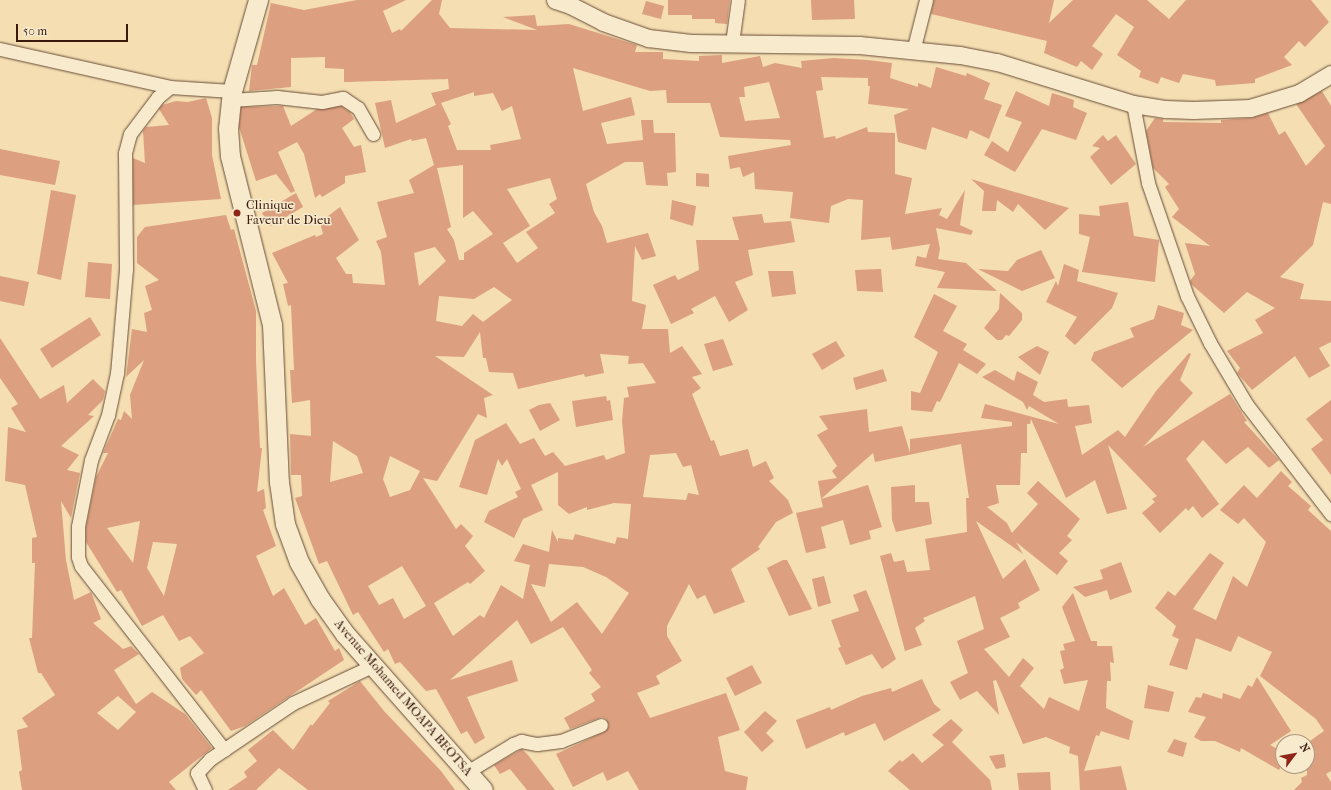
<!DOCTYPE html>
<style>
body{margin:0}
#map{position:relative;width:1331px;height:790px;overflow:hidden;background:#f4deb2;font-family:"IM FELL French Canon",serif}
div>[style]{position:absolute}
[style*='--x']{left:calc(var(--x)*1px);top:calc(var(--y)*1px);width:calc(var(--w)*1px);rotate:calc(var(--a)*1deg)}
.building>*{inset:0;background:#dc9f7f}
.roads{filter:drop-shadow(0 0 1px #684b36) drop-shadow(0 0 1px #684b36)}
.minor>*{height:13px;margin:-6.5px;padding:0 6.5px;transform-origin:6.5px;border-radius:6.5px;background:#f8eacd}
.tertiary>*{height:17px;margin:-8.5px;padding:0 8.5px;transform-origin:8.5px;border-radius:8.5px;background:#f8eacd}
.secondary>*{height:19px;margin:-9.5px;padding:0 9.5px;transform-origin:9.5px;border-radius:9.5px;background:#f8eacd}
.dots>*{width:11px;height:11px;translate:-50% -50%;box-sizing:border-box;border:2px solid #f8eacd;border-radius:50%}
span{translate:-50% -50%;white-space:nowrap;text-align:center;line-height:1.15;-webkit-text-stroke:3px #f8eacd;paint-order:stroke}
.poi-label{font-size:13px;color:#391a0d}
.left{translate:0 -50%;text-align:left}
.street-label{font-size:13px;color:#391a0d}
.north{position:absolute;left:1275px;top:734px;width:40px;height:40px;box-sizing:border-box;background:#f8eacd;border:1px solid #ac9780;border-radius:50%;rotate:58deg;font-size:11px;font-weight:700;line-height:16px;text-align:center;color:#391a0d}
.north::after{content:'';display:block;margin:auto;width:14px;height:18px;background:#8f2418;clip-path:polygon(50% 0,100% 100%,50% 72%,0 100%)}
.scale{position:absolute;left:16px;top:24px;width:112px;height:18px;box-sizing:border-box;border:2px solid #391a0d;border-top:0;padding-left:5px;font-size:12px;line-height:14px;white-space:nowrap;color:#391a0d;-webkit-text-stroke:3px #f8eacd;paint-order:stroke}
</style>
<div id="map">
<div class="building">
<i style="clip-path:polygon(evenodd,357px 0,406px 0,383px 11px,392px 33px,400px 29px,401px 31px,432px 0,442px 0,439px 14px,450px 28px,537px 30px,503px 17px,535px 15px,537px 26px,569px 24px,637px 45px,635px 52px,663px 52px,663px 59px,699px 61px,699px 56px,722px 55px,722px 63px,760px 56px,763px 67px,775px 63px,802px 68px,801px 61px,834px 58px,868px 60px,892px 63px,890px 78px,918px 87px,918px 83px,931px 88px,936px 67px,966px 76px,967px 73px,990px 83px,984px 99px,1002px 105px,989px 139px,970px 130px,967px 139px,932px 127px,926px 150px,898px 142px,894px 115px,909px 109px,868px 104px,870px 86px,868px 86px,868px 78px,821px 77px,823px 90px,816px 91px,824px 138px,835px 136px,836px 139px,867px 127px,868px 132px,895px 133px,895px 174px,912px 178px,905px 214px,942px 208px,939px 215px,947px 219px,965px 190px,960px 225px,973px 231px,971px 235px,936px 228px,940px 249px,938px 259px,966px 263px,997px 291px,937px 288px,945px 272px,915px 266px,917px 256px,926px 258px,930px 244px,892px 250px,890px 237px,861px 240px,863px 200px,848px 199px,831px 206px,829px 223px,790px 218px,793px 192px,755px 189px,754px 172px,743px 177px,740px 167px,730px 169px,728px 156px,791px 145px,790px 140px,720px 137px,710px 103px,667px 103px,666px 90px,650px 91px,573px 68px,583px 111px,631px 97px,635px 115px,601px 123px,607px 144px,643px 140px,641px 120px,653px 120px,654px 133px,675px 133px,676px 172px,667px 173px,668px 186px,646px 185px,643px 162px,625px 162px,586px 184px,594px 212px,602px 226px,607px 243px,648px 233px,656px 256px,642px 260px,635px 246px,632px 301px,646px 305px,642px 329px,668px 329px,670px 353px,682px 346px,702px 374px,692px 377px,701px 388px,692px 394px,711px 441px,714px 440px,720px 456px,748px 449px,753px 467px,766px 461px,774px 478px,769px 481px,788px 500px,793px 513px,776px 522px,758px 547px,760px 549px,731px 569px,745px 602px,714px 614px,705px 595px,697px 599px,689px 584px,667px 626px,667px 636px,682px 661px,656px 676px,660px 684px,637px 693px,650px 718px,726px 693px,740px 730px,718px 737px,725px 771px,748px 777px,746px 790px,639px 790px,628px 771px,607px 781px,603px 772px,573px 787px,556px 754px,604px 732px,609px 726px,606px 719px,602px 717px,570px 729px,564px 718px,595px 701px,591px 694px,601px 687px,589px 673px,592px 670px,563px 627px,531px 644px,517px 620px,450px 680px,512px 660px,518px 681px,467px 697px,485px 738px,475px 744px,467px 731px,461px 734px,436px 689px,426px 691px,400px 662px,395px 664px,388px 649px,384px 652px,358px 612px,353px 615px,327px 561px,319px 564px,295px 498px,302px 496px,301px 475px,291px 475px,290px 434px,311px 436px,310px 400px,292px 403px,290px 370px,294px 370px,291px 305px,288px 306px,283px 284px,288px 283px,272px 253px,315px 235px,316px 237px,323px 234px,320px 222px,340px 207px,359px 240px,336px 258px,346px 274px,352px 274px,353px 283px,385px 285px,381px 252px,376px 241px,387px 237px,377px 202px,414px 193px,409px 180px,434px 165px,426px 138px,412px 141px,411px 139px,385px 148px,375px 103px,391px 100px,396px 123px,438px 104px,436px 105px,431px 93px,449px 89px,448px 79px,344px 82px,344px 69px,325px 68px,325px 57px,291px 58px,291px 87px,249px 91px,252px 65px,257px 65px,271px 3px,304px 10px,357px 0,769px 82px,780px 118px,745px 121px,739px 97px,745px 97px,744px 87px,769px 82px,357px 0,474px 92px,474px 96px,493px 93px,502px 111px,512px 106px,521px 139px,490px 145px,491px 150px,457px 150px,448px 126px,451px 124px,441px 103px,474px 92px,357px 0,463px 165px,463px 218px,473px 211px,493px 234px,464px 253px,464px 260px,459px 260px,454px 240px,447px 229px,451px 227px,437px 168px,463px 165px,357px 0,550px 178px,557px 199px,549px 204px,555px 213px,526px 232px,538px 248px,517px 263px,503px 243px,530px 226px,507px 189px,550px 178px,357px 0,435px 247px,446px 261px,419px 286px,414px 253px,435px 247px,357px 0,494px 287px,512px 300px,483px 322px,473px 314px,462px 326px,436px 321px,439px 296px,474px 299px,494px 287px,357px 0,480px 332px,483px 358px,486px 358px,489px 372px,513px 373px,518px 389px,584px 374px,585px 377px,604px 373px,600px 354px,629px 356px,628px 364px,643px 363px,656px 383px,627px 387px,629px 397px,624px 398px,622px 421px,625px 453px,606px 460px,604px 455px,565px 466px,553px 452px,545px 456px,534px 438px,520px 444px,506px 423px,475px 440px,459px 487px,487px 495px,498px 459px,502px 466px,507px 459px,521px 489px,515px 492px,518px 497px,489px 511px,484px 522px,514px 538px,523px 519px,543px 510px,531px 485px,558px 472px,558px 505px,569px 514px,587px 507px,587px 510px,614px 503px,631px 504px,628px 539px,617px 537px,615px 544px,575px 534px,573px 540px,558px 538px,558px 542px,552px 530px,549px 552px,523px 544px,514px 561px,530px 565px,523px 599px,501px 585px,484px 618px,480px 615px,453px 636px,434px 603px,468px 582px,470px 584px,485px 571px,465px 546px,473px 536px,461px 524px,456px 529px,423px 478px,437px 481px,478px 414px,487px 418px,484px 398px,493px 395px,435px 356px,464px 357px,480px 332px,357px 0,333px 441px,357px 456px,363px 473px,330px 482px,333px 441px,357px 0,676px 453px,683px 467px,691px 465px,699px 495px,688px 493px,686px 500px,643px 497px,650px 455px,676px 453px,357px 0,390px 456px,420px 471px,410px 490px,390px 497px,383px 479px,390px 456px,357px 0,549px 564px,583px 567px,606px 577px,629px 593px,602px 634px,577px 602px,551px 622px,531px 584px,545px 587px,549px 564px,357px 0,402px 566px,426px 606px,404px 619px,393px 598px,379px 605px,368px 586px,402px 566px)"></i>
<i style="clip-path:polygon(668px 0,730px 0,727px 24px,715px 23px,715px 19px,692px 19px,692px 15px,668px 15px)"></i>
<i style="clip-path:polygon(811px 0,854px 0,855px 19px,812px 20px)"></i>
<i style="clip-path:polygon(934px 0,1054px 0,1049px 23px,1073px 0,1147px 0,1169px 19px,1186px 0,1311px 0,1329px 22px,1305px 47px,1299px 41px,1284px 57px,1292px 65px,1255px 79px,1255px 83px,1216px 86px,1215px 80px,1183px 74px,1179px 83px,1161px 77px,1158px 84px,1139px 77px,1141px 71px,1117px 55px,1134px 27px,1116px 14px,1092px 46px,1103px 54px,1092px 70px,1081px 61px,1077px 67px,1044px 53px,1047px 41px,931px 14px)"></i>
<i style="clip-path:polygon(646px 1px,664px 6px,661px 19px,642px 14px)"></i>
<i style="clip-path:polygon(1016px 91px,1049px 106px,1052px 93px,1074px 100px,1073px 107px,1087px 113px,1076px 140px,1042px 129px,1015px 172px,984px 155px,992px 141px,1008px 152px,1022px 122px,1005px 116px)"></i>
<i style="clip-path:polygon(1322px 91px,1331px 106px,1331px 204px,1323px 202px,1313px 245px,1280px 277px,1304px 284px,1300px 299px,1331px 301px,1331px 342px,1319px 348px,1330px 366px,1309px 378px,1295px 356px,1252px 390px,1237px 373px,1240px 368px,1227px 351px,1263px 333px,1255px 320px,1275px 308px,1247px 292px,1224px 313px,1191px 284px,1190px 281px,1195px 274px,1185px 243px,1210px 246px,1172px 217px,1179px 209px,1165px 187px,1169px 184px,1153px 168px,1146px 131px,1155px 118px,1163px 119px,1163px 122px,1221px 123px,1221px 120px,1251px 118px,1268px 113px,1279px 135px,1285px 131px,1306px 166px,1325px 146px,1296px 104px)"></i>
<i style="clip-path:polygon(206px 98px,212px 118px,212px 155px,221px 199px,133px 205px,133px 158px,145px 163px,143px 131px,146px 127px,169px 125px,159px 109px,162px 105px,176px 101px,188px 102px)"></i>
<i style="clip-path:polygon(283px 106px,291px 126px,317px 109px,341px 106px,350px 112px,354px 119px,342px 128px,354px 147px,361px 145px,366px 172px,345px 176px,345px 183px,322px 197px,320px 194px,315px 198px,304px 154px,297px 142px,278px 152px,295px 191px,291px 193px,276px 174px,256px 181px,239px 127px,241px 107px)"></i>
<i style="clip-path:polygon(1103px 135px,1108px 141px,1116px 135px,1136px 164px,1111px 185px,1090px 157px,1100px 148px,1092px 146px)"></i>
<i style="clip-path:polygon(0 149px,60px 161px,55px 185px,0 175px)"></i>
<i style="clip-path:polygon(696px 173px,709px 174px,709px 187px,696px 186px)"></i>
<i style="clip-path:polygon(971px 179px,991px 185px,1069px 208px,1045px 230px,1018px 204px,1013px 212px,997px 200px,996px 211px,982px 211px,984px 191px)"></i>
<i style="clip-path:polygon(51px 190px,76px 195px,61px 280px,37px 274px)"></i>
<i style="clip-path:polygon(296px 193px,303px 207px,270px 226px,262px 213px)"></i>
<i style="clip-path:polygon(672px 200px,696px 206px,693px 226px,670px 219px)"></i>
<i style="clip-path:polygon(1128px 202px,1134px 236px,1159px 240px,1155px 282px,1082px 272px,1090px 237px,1079px 234px,1079px 214px,1100px 216px,1099px 206px)"></i>
<i style="clip-path:polygon(762px 214px,764px 223px,791px 221px,795px 242px,748px 250px,753px 275px,735px 282px,748px 310px,729px 322px,715px 296px,691px 309px,694px 313px,671px 324px,653px 285px,675px 275px,678px 280px,699px 270px,696px 240px,739px 240px,732px 217px)"></i>
<i style="clip-path:polygon(evenodd,226px 215px,231px 230px,234px 229px,256px 311px,256px 361px,260px 448px,262px 448px,257px 492px,264px 489px,266px 508px,263px 510px,276px 546px,256px 556px,273px 596px,284px 588px,305px 625px,316px 618px,335px 651px,339px 648px,344px 660px,245px 726px,231px 731px,201px 690px,196px 695px,182px 679px,180px 668px,204px 653px,190px 636px,179px 641px,163px 615px,142px 626px,121px 590px,117px 592px,86px 542px,86px 527px,96px 477px,108px 453px,103px 453px,118px 419px,121px 420px,124px 411px,132px 419px,130px 395px,144px 360px,126px 377px,132px 329px,147px 332px,144px 313px,152px 310px,145px 286px,159px 280px,137px 263px,137px 237px,145px 227px,226px 215px,140px 521px,133px 563px,107px 528px,140px 521px,226px 215px,153px 542px,177px 544px,164px 596px,147px 568px,153px 542px)"></i>
<i style="clip-path:polygon(1041px 250px,1055px 278px,1022px 291px,978px 269px,1008px 271px,1017px 260px)"></i>
<i style="clip-path:polygon(88px 262px,112px 264px,110px 299px,85px 297px)"></i>
<i style="clip-path:polygon(1064px 264px,1079px 270px,1077px 281px,1118px 293px,1112px 308px,1075px 345px,1065px 336px,1077px 317px,1046px 302px,1056px 281px,1058px 286px)"></i>
<i style="clip-path:polygon(881px 269px,883px 292px,857px 291px,855px 270px)"></i>
<i style="clip-path:polygon(768px 271px,793px 271px,796px 294px,772px 297px)"></i>
<i style="clip-path:polygon(0 276px,29px 282px,24px 306px,0 301px)"></i>
<i style="clip-path:polygon(1000px 293px,1022px 313px,1022px 320px,1009px 336px,1006px 335px,1002px 340px,997px 340px,984px 328px,999px 309px)"></i>
<i style="clip-path:polygon(934px 294px,957px 306px,943px 331px,967px 344px,963px 350px,986px 364px,977px 374px,959px 363px,940px 402px,937px 401px,932px 412px,911px 410px,911px 391px,920px 393px,938px 352px,914px 337px)"></i>
<i style="clip-path:polygon(1158px 305px,1184px 313px,1181px 325px,1193px 330px,1122px 388px,1091px 360px,1094px 352px,1134px 337px,1130px 328px,1154px 319px)"></i>
<i style="clip-path:polygon(90px 317px,101px 335px,52px 368px,40px 349px)"></i>
<i style="clip-path:polygon(evenodd,0 338px,40px 399px,64px 385px,67px 403px,93px 379px,105px 391px,103px 400px,88px 415px,94px 416px,61px 446px,79px 455px,67px 470px,80px 473px,71px 518px,61px 501px,66px 560px,74px 600px,91px 592px,101px 619px,93px 623px,123px 649px,131px 646px,139px 654px,114px 670px,136px 704px,152px 692px,185px 714px,212px 748px,169px 782px,176px 790px,22px 790px,19px 772px,22px 770px,17px 730px,28px 727px,22px 718px,55px 695px,41px 673px,38px 673px,29px 638px,32px 638px,35px 563px,32px 563px,32px 538px,37px 537px,25px 485px,5px 481px,8px 427px,26px 432px,11px 408px,18px 404px,0 378px,0 338px,118px 696px,136px 712px,118px 730px,97px 713px,118px 696px)"></i>
<i style="clip-path:polygon(723px 339px,733px 365px,713px 371px,704px 344px)"></i>
<i style="clip-path:polygon(836px 341px,845px 356px,822px 370px,812px 354px)"></i>
<i style="clip-path:polygon(1037px 346px,1049px 352px,1040px 375px,1018px 357px)"></i>
<i style="clip-path:polygon(1189px 353px,1191px 354px,1180px 380px,1193px 393px,1143px 447px,1230px 394px,1247px 421px,1244px 422px,1279px 460px,1269px 468px,1248px 447px,1226px 464px,1203px 440px,1186px 459px,1219px 504px,1202px 518px,1193px 506px,1188px 511px,1186px 508px,1160px 533px,1142px 513px,1155px 502px,1152px 499px,1157px 496px,1108px 445px,1127px 509px,1107px 514px,1095px 480px,1066px 498px,1031px 419px,1030px 424px,1027px 424px,1027px 453px,1021px 453px,1020px 485px,996px 485px,999px 503px,987px 507px,1007px 523px,1012px 533px,1038px 504px,1027px 493px,1038px 481px,1080px 519px,1067px 536px,1072px 540px,1059px 553px,1068px 561px,1057px 575px,1016px 542px,1023px 554px,976px 521px,1003px 579px,1025px 559px,1040px 590px,1018px 603px,1020px 608px,1000px 618px,1010px 637px,984px 649px,1009px 677px,1023px 658px,1034px 668px,1020px 686px,1044px 709px,1049px 697px,1079px 711px,1088px 680px,1064px 684px,1060px 670px,1064px 668px,1060px 651px,1065px 650px,1063px 644px,1075px 641px,1062px 607px,1073px 593px,1091px 641px,1097px 641px,1097px 646px,1112px 646px,1114px 663px,1110px 662px,1111px 681px,1107px 681px,1106px 708px,1133px 721px,1129px 740px,1101px 731px,1099px 736px,1096px 735px,1084px 771px,1121px 766px,1127px 790px,1080px 790px,1078px 756px,1069px 753px,1070px 747px,1046px 737px,1023px 744px,996px 680px,993px 681px,999px 715px,977px 691px,960px 700px,950px 682px,968px 673px,957px 641px,984px 629px,975px 596px,923px 618px,925px 621px,915px 628px,922px 645px,905px 651px,880px 556px,891px 553px,894px 562px,904px 560px,907px 572px,930px 570px,925px 539px,967px 532px,966px 498px,969px 498px,961px 444px,875px 462px,873px 453px,821px 499px,818px 481px,837px 478px,832px 471px,837px 466px,817px 435px,828px 429px,819px 416px,867px 409px,869px 432px,902px 426px,910px 453px,910px 439px,1012px 426px,1012px 422px,981px 418px,985px 404px,1059px 424px,1029px 406px,1027px 410px,1023px 402px,982px 377px,995px 370px,1014px 381px,1017px 371px,1038px 382px,1033px 395px,1044px 402px,1067px 399px,1068px 407px,1089px 405px,1092px 423px,1075px 426px,1082px 455px,1118px 430px,1125px 437px,1156px 391px)"></i>
<i style="clip-path:polygon(883px 369px,887px 381px,856px 390px,853px 378px)"></i>
<i style="clip-path:polygon(606px 396px,607px 401px,610px 400px,613px 420px,576px 427px,572px 401px)"></i>
<i style="clip-path:polygon(1331px 400px,1331px 475px,1311px 449px,1323px 440px,1306px 419px)"></i>
<i style="clip-path:polygon(550px 403px,560px 420px,540px 431px,529px 410px,539px 405px)"></i>
<i style="clip-path:polygon(1281px 471px,1292px 482px,1288px 486px,1311px 506px,1308px 510px,1331px 531px,1331px 771px,1326px 774px,1331px 782px,1331px 790px,1294px 790px,1302px 782px,1301px 778px,1307px 775px,1307px 743px,1324px 731px,1316px 719px,1260px 676px,1272px 652px,1238px 636px,1231px 652px,1196px 638px,1187px 670px,1169px 665px,1179px 639px,1172px 636px,1176px 626px,1155px 608px,1168px 591px,1175px 596px,1210px 553px,1224px 563px,1193px 609px,1216px 620px,1233px 576px,1247px 587px,1266px 542px,1244px 518px,1238px 524px,1220px 510px,1244px 485px,1257px 498px)"></i>
<i style="clip-path:polygon(868px 485px,882px 527px,869px 531px,871px 539px,850px 545px,843px 520px,821px 527px,826px 548px,806px 553px,796px 513px,823px 507px,821px 499px)"></i>
<i style="clip-path:polygon(915px 485px,915px 502px,929px 502px,932px 524px,896px 532px,892px 520px,891px 487px)"></i>
<i style="clip-path:polygon(783px 560px,787px 560px,812px 609px,789px 616px,767px 568px)"></i>
<i style="clip-path:polygon(1121px 562px,1132px 592px,1110px 600px,1107px 590px,1085px 597px,1073px 587px,1103px 579px,1100px 570px)"></i>
<i style="clip-path:polygon(824px 576px,831px 603px,818px 607px,812px 579px)"></i>
<i style="clip-path:polygon(866px 590px,896px 659px,882px 669px,872px 654px,846px 665px,838px 648px,841px 647px,831px 620px,859px 611px,853px 595px)"></i>
<i style="clip-path:polygon(752px 665px,762px 683px,735px 696px,726px 678px)"></i>
<i style="clip-path:polygon(1257px 677px,1291px 731px,1270px 745px,1283px 752px,1283px 763px,1279px 770px,1241px 748px,1240px 752px,1215px 741px,1201px 741px,1194px 737px,1206px 717px,1188px 712px,1196px 697px,1201px 698px,1203px 693px,1222px 699px,1223px 693px,1240px 699px,1248px 685px,1252px 687px)"></i>
<i style="clip-path:polygon(922px 679px,934px 704px,941px 710px,884px 741px,875px 723px,845px 736px,844px 732px,806px 749px,796px 720px,830px 707px,831px 710px,862px 696px,891px 688px,892px 692px)"></i>
<i style="clip-path:polygon(360px 681px,384px 711px,441px 771px,455px 790px,308px 790px,279px 768px,256px 790px,228px 790px,247px 777px,244px 772px,257px 761px,248px 750px,273px 730px,293px 750px,311px 724px,312px 726px,330px 703px,328px 701px)"></i>
<i style="clip-path:polygon(1148px 685px,1174px 692px,1169px 712px,1144px 708px)"></i>
<i style="clip-path:polygon(765px 711px,777px 721px,766px 733px,774px 741px,762px 752px,744px 732px)"></i>
<i style="clip-path:polygon(951px 719px,963px 730px,952px 742px,990px 780px,992px 790px,910px 790px,888px 771px,900px 760px,902px 762px,913px 753px,922px 763px,944px 745px,932px 735px)"></i>
<i style="clip-path:polygon(1174px 739px,1187px 743px,1183px 757px,1167px 752px)"></i>
<i style="clip-path:polygon(522px 749px,528px 755px,555px 790px,527px 790px,510px 769px,500px 774px,494px 765px)"></i>
<i style="clip-path:polygon(1004px 754px,1006px 767px,996px 769px,989px 756px)"></i>
<i style="clip-path:polygon(1050px 772px,1051px 790px,1019px 790px,1017px 773px)"></i>
</div>
<div class="roads">
<div class="minor">
<i style="--x:732;--y:43;--w:43;--a:-82.1"></i>
<i style="--x:0;--y:49;--w:174;--a:12.6"></i>
<i style="--x:170;--y:87;--w:62;--a:3.7"></i>
<i style="--x:913;--y:51;--w:53;--a:-75.7"></i>
<i style="--x:170;--y:87;--w:16;--a:140"></i>
<i style="--x:158;--y:97;--w:46;--a:127.1"></i>
<i style="--x:130;--y:134;--w:20;--a:105"></i>
<i style="--x:125;--y:153;--w:116;--a:89.5"></i>
<i style="--x:126;--y:269;--w:104;--a:94.9"></i>
<i style="--x:117;--y:373;--w:43;--a:102.1"></i>
<i style="--x:108;--y:415;--w:48;--a:110.7"></i>
<i style="--x:91;--y:460;--w:67;--a:101.1"></i>
<i style="--x:78;--y:526;--w:31;--a:90"></i>
<i style="--x:78;--y:557;--w:9;--a:72"></i>
<i style="--x:81;--y:566;--w:233;--a:52.1"></i>
<i style="--x:230;--y:100;--w:47;--a:-3.7"></i>
<i style="--x:277;--y:97;--w:45;--a:6.3"></i>
<i style="--x:322;--y:102;--w:21;--a:-11"></i>
<i style="--x:343;--y:98;--w:18;--a:34"></i>
<i style="--x:358;--y:108;--w:30;--a:60"></i>
<i style="--x:1133;--y:104;--w:80;--a:79.2"></i>
<i style="--x:1148;--y:183;--w:120;--a:71"></i>
<i style="--x:1187;--y:296;--w:52;--a:63.9"></i>
<i style="--x:1210;--y:343;--w:72;--a:59.2"></i>
<i style="--x:1247;--y:405;--w:138;--a:52.4"></i>
<i style="--x:467;--y:772;--w:54;--a:-31.3"></i>
<i style="--x:513;--y:744;--w:9;--a:-21"></i>
<i style="--x:521;--y:741;--w:16;--a:11"></i>
<i style="--x:537;--y:744;--w:24;--a:-7"></i>
<i style="--x:561;--y:741;--w:43;--a:-21.8"></i>
<i style="--x:205;--y:790;--w:19;--a:-115"></i>
<i style="--x:197;--y:773;--w:19;--a:-47"></i>
<i style="--x:210;--y:759;--w:100;--a:-34"></i>
<i style="--x:293;--y:703;--w:87;--a:-25.1"></i>
</div>
<div class="tertiary">
<i style="--x:555;--y:0;--w:16;--a:18"></i>
<i style="--x:570;--y:5;--w:37;--a:27"></i>
<i style="--x:603;--y:22;--w:48;--a:19.6"></i>
<i style="--x:648;--y:38;--w:43;--a:6.6"></i>
<i style="--x:691;--y:43;--w:168;--a:0.7"></i>
<i style="--x:859;--y:45;--w:101;--a:5.7"></i>
<i style="--x:960;--y:55;--w:38;--a:11"></i>
<i style="--x:997;--y:62;--w:142;--a:17.2"></i>
<i style="--x:1133;--y:104;--w:33;--a:9"></i>
<i style="--x:1166;--y:109;--w:27;--a:2"></i>
<i style="--x:1193;--y:110;--w:57;--a:-2"></i>
<i style="--x:1250;--y:108;--w:51;--a:-17"></i>
<i style="--x:1299;--y:93;--w:37;--a:-31"></i>
</div>
<div class="secondary">
<i style="--x:258;--y:0;--w:95;--a:105.9"></i>
<i style="--x:232;--y:91;--w:37;--a:96"></i>
<i style="--x:228;--y:128;--w:28;--a:86"></i>
<i style="--x:230;--y:156;--w:173;--a:76"></i>
<i style="--x:272;--y:324;--w:158;--a:87.5"></i>
<i style="--x:279;--y:482;--w:42;--a:81.9"></i>
<i style="--x:285;--y:524;--w:40;--a:69.8"></i>
<i style="--x:299;--y:562;--w:43;--a:60.4"></i>
<i style="--x:320;--y:599;--w:43;--a:54.5"></i>
<i style="--x:345;--y:634;--w:208;--a:48.5"></i>
</div>
</div>
<div class="dots">
<i style="left:237px;top:213px;background:#8f2418"></i>
</div>
<div class="poi-label">
<span class="left" style="left:246px;top:213px">Clinique<br>Faveur de Dieu</span>
</div>
<div class="street-label">
<span style="left:403px;top:698px;rotate:49deg">Avenue Mohamed MOAPA BEOTSA</span>
</div>
<div class="north">N</div>
<div class="scale">50 m</div>
</div>
